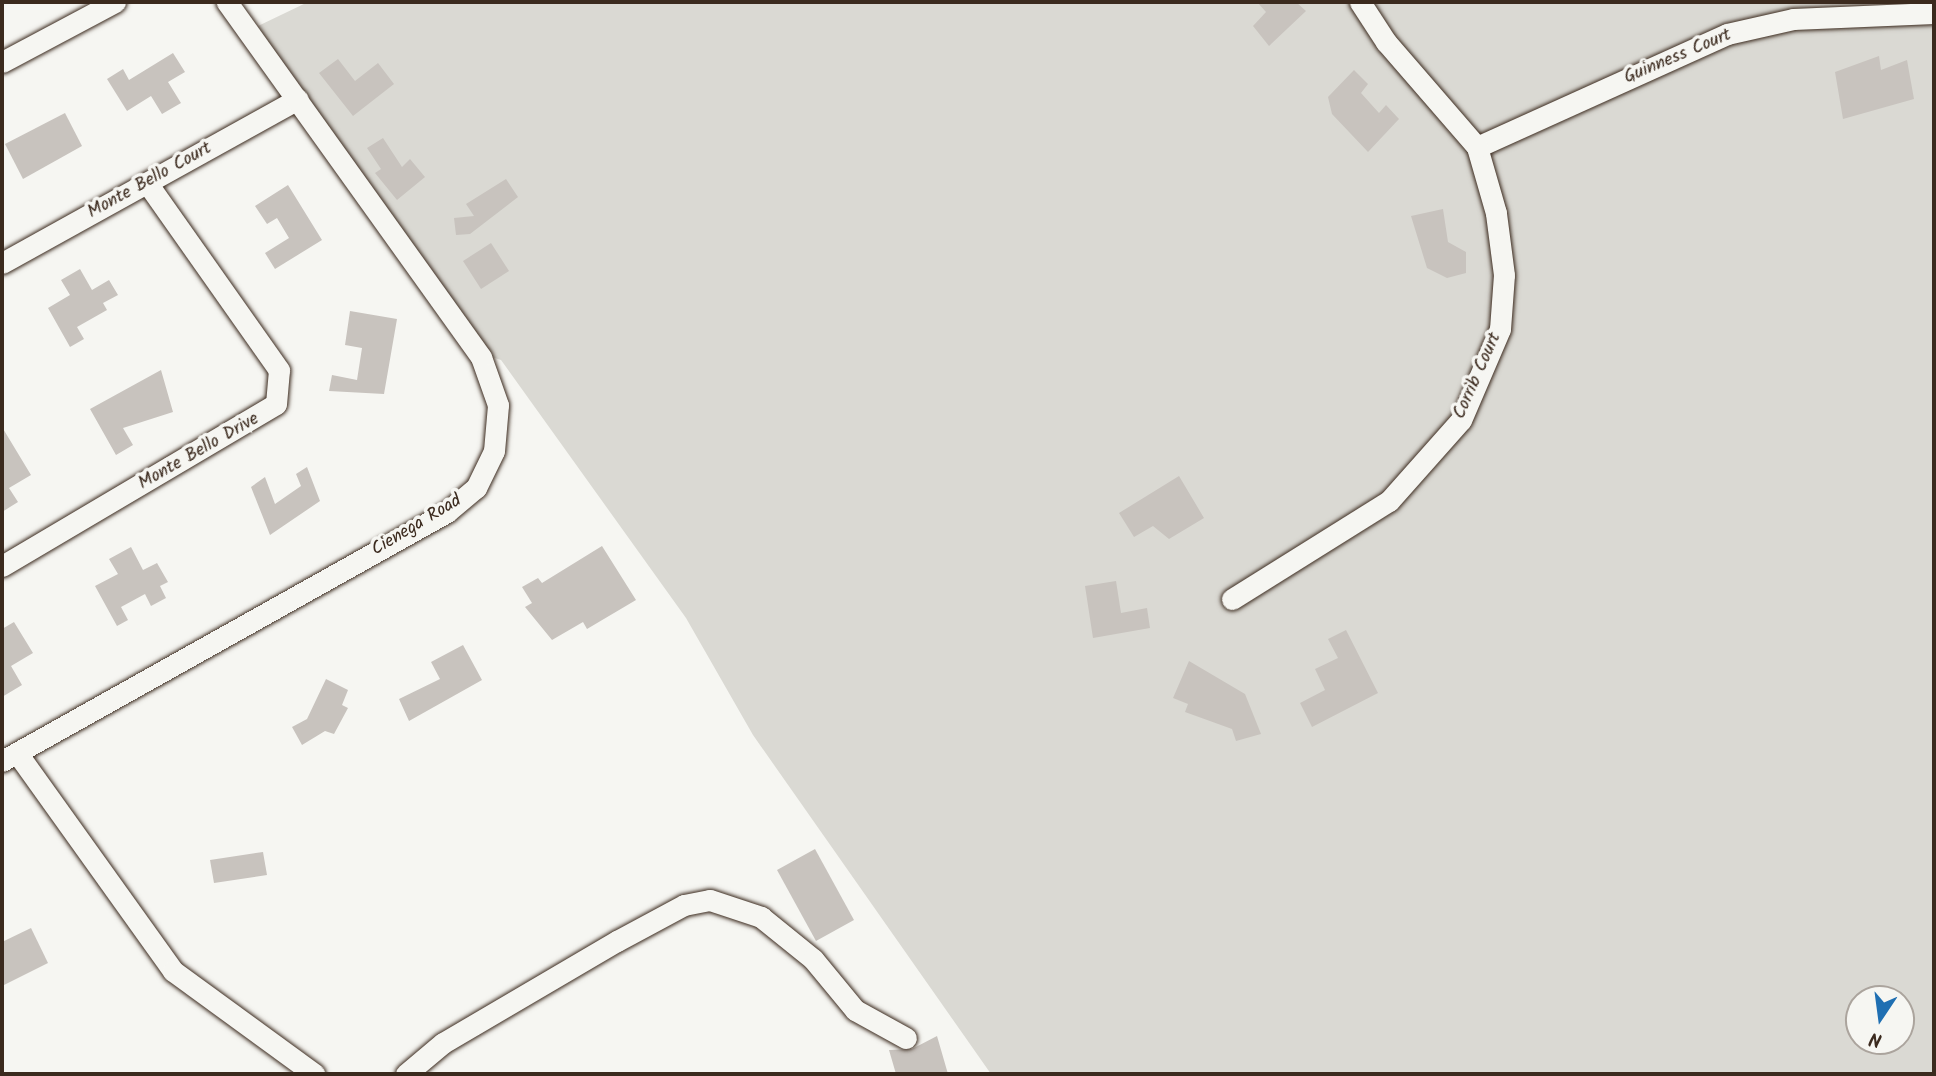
<!DOCTYPE html>
<style>
body{margin:0}
#map{position:relative;width:1936px;height:1076px;overflow:hidden;background:#f6f6f2;font-family:Kalam,sans-serif}
div>[style]{position:absolute}
[style*='--x']{left:calc(var(--x)*1px);top:calc(var(--y)*1px);width:calc(var(--w)*1px);rotate:calc(var(--a)*1deg)}
.green>*{inset:0;background:#dad9d3}
.building>*{inset:0;background:#c8c3be}
.roads{filter:drop-shadow(0 0 2px #3b2a1e) drop-shadow(0 0 2px #3b2a1e)}
.minor>*{height:21px;margin:-10.5px;padding:0 10.5px;transform-origin:10.5px;border-radius:10.5px;background:#f6f6f2}
span{translate:-50% -50%;white-space:nowrap;text-align:center;line-height:1.15;-webkit-text-stroke:7px #f6f6f2;paint-order:stroke}
.street-label{font-size:18px;color:#3b2a1e}
.frame{position:absolute;inset:0;border:4px solid #3b2a1e;pointer-events:none}
.north{position:absolute;left:1845px;top:985px;width:70px;height:70px;box-sizing:border-box;background:#f6f6f2;border:2px solid #aba49d;border-radius:50%;rotate:193deg;font-size:19px;font-weight:700;line-height:28px;text-align:center;color:#3b2a1e}
.north::after{content:'';display:block;margin:auto;width:24px;height:32px;background:#1f6fb2;clip-path:polygon(50% 0,100% 100%,50% 72%,0 100%)}
</style>
<div id="map">
<div class="green">
<i style="clip-path:polygon(evenodd,308px 2px,1934px 2px,1934px 1074px,991px 1074px,753px 735px,686px 618px,501px 360px,470px 350px,258px 26px,308px 2px,1859px 999px,1901px 999px,1901px 1041px,1859px 1041px,1859px 999px)"></i>
</div>
<div class="building">
<i style="clip-path:polygon(1257px 2px,1296px 2px,1306px 11px,1269px 46px,1253px 26px,1266px 12px)"></i>
<i style="clip-path:polygon(173px 53px,185px 72px,168px 82px,181px 103px,162px 114px,151px 96px,127px 111px,107px 79px,123px 69px,129px 80px)"></i>
<i style="clip-path:polygon(1879px 56px,1881px 70px,1907px 60px,1914px 99px,1843px 119px,1835px 72px)"></i>
<i style="clip-path:polygon(338px 59px,355px 81px,378px 63px,394px 84px,353px 116px,319px 73px)"></i>
<i style="clip-path:polygon(1354px 70px,1368px 84px,1361px 93px,1379px 113px,1386px 105px,1399px 119px,1368px 152px,1332px 114px,1328px 97px)"></i>
<i style="clip-path:polygon(65px 113px,82px 146px,23px 179px,5px 144px)"></i>
<i style="clip-path:polygon(383px 138px,402px 167px,410px 159px,425px 177px,397px 200px,375px 173px,381px 169px,367px 148px)"></i>
<i style="clip-path:polygon(506px 179px,518px 197px,470px 234px,456px 235px,454px 218px,474px 216px,466px 204px)"></i>
<i style="clip-path:polygon(288px 185px,322px 240px,275px 269px,265px 253px,289px 238px,277px 218px,267px 224px,255px 206px)"></i>
<i style="clip-path:polygon(1443px 209px,1448px 242px,1466px 252px,1466px 273px,1447px 278px,1427px 268px,1411px 216px)"></i>
<i style="clip-path:polygon(491px 243px,509px 271px,481px 289px,463px 261px)"></i>
<i style="clip-path:polygon(80px 269px,92px 290px,109px 280px,118px 295px,103px 303px,107px 310px,77px 327px,84px 339px,70px 347px,48px 308px,70px 295px,61px 280px)"></i>
<i style="clip-path:polygon(350px 311px,397px 319px,384px 394px,329px 391px,332px 375px,357px 380px,362px 348px,345px 345px)"></i>
<i style="clip-path:polygon(161px 370px,173px 412px,123px 428px,133px 445px,116px 455px,90px 409px)"></i>
<i style="clip-path:polygon(2px 427px,31px 475px,9px 488px,18px 502px,2px 512px)"></i>
<i style="clip-path:polygon(307px 467px,320px 501px,270px 535px,251px 487px,265px 477px,275px 504px,301px 486px,296px 474px)"></i>
<i style="clip-path:polygon(1179px 476px,1204px 518px,1169px 539px,1153px 526px,1134px 537px,1119px 513px)"></i>
<i style="clip-path:polygon(602px 546px,636px 600px,587px 629px,583px 622px,552px 640px,525px 607px,532px 603px,522px 587px,538px 578px,542px 583px)"></i>
<i style="clip-path:polygon(131px 547px,143px 570px,157px 563px,168px 582px,160px 586px,166px 598px,151px 606px,145px 594px,121px 607px,128px 620px,117px 626px,95px 586px,118px 574px,109px 559px)"></i>
<i style="clip-path:polygon(1116px 581px,1121px 613px,1147px 608px,1150px 628px,1093px 638px,1085px 586px)"></i>
<i style="clip-path:polygon(14px 622px,33px 653px,11px 666px,22px 685px,2px 697px,2px 629px)"></i>
<i style="clip-path:polygon(1346px 630px,1378px 693px,1312px 727px,1300px 703px,1325px 690px,1315px 669px,1338px 658px,1328px 639px)"></i>
<i style="clip-path:polygon(463px 645px,482px 680px,409px 721px,399px 699px,440px 679px,431px 662px)"></i>
<i style="clip-path:polygon(1189px 661px,1245px 694px,1261px 734px,1236px 741px,1232px 729px,1185px 712px,1188px 704px,1173px 698px)"></i>
<i style="clip-path:polygon(326px 679px,348px 690px,342px 705px,348px 708px,334px 734px,325px 731px,302px 745px,292px 727px,307px 719px)"></i>
<i style="clip-path:polygon(815px 849px,854px 920px,816px 941px,777px 870px)"></i>
<i style="clip-path:polygon(263px 852px,267px 875px,214px 883px,210px 860px)"></i>
<i style="clip-path:polygon(31px 928px,48px 963px,2px 986px,2px 942px)"></i>
<i style="clip-path:polygon(937px 1036px,948px 1074px,896px 1074px,889px 1050px,912px 1049px)"></i>
</div>
<div class="roads">
<div class="minor">
<i style="--x:2;--y:62;--w:128;--a:-28"></i>
<i style="--x:1477;--y:147;--w:274;--a:-24.3"></i>
<i style="--x:1727;--y:34;--w:68;--a:-12.8"></i>
<i style="--x:1793;--y:19;--w:141;--a:-2.4"></i>
<i style="--x:2;--y:263;--w:338;--a:-29"></i>
<i style="--x:2;--y:566;--w:318;--a:-30.6"></i>
<i style="--x:276;--y:404;--w:34;--a:-85"></i>
<i style="--x:279;--y:370;--w:229;--a:-125.2"></i>
<i style="--x:1232;--y:599;--w:185;--a:-32"></i>
<i style="--x:1389;--y:501;--w:108;--a:-48.4"></i>
<i style="--x:1461;--y:420;--w:99;--a:-66.8"></i>
<i style="--x:1500;--y:329;--w:54;--a:-85.8"></i>
<i style="--x:1504;--y:275;--w:63;--a:-97.4"></i>
<i style="--x:1496;--y:213;--w:69;--a:-106.1"></i>
<i style="--x:1477;--y:147;--w:139;--a:-130.9"></i>
<i style="--x:1386;--y:42;--w:48;--a:-123"></i>
<i style="--x:17;--y:753;--w:268;--a:54.4"></i>
<i style="--x:173;--y:971;--w:175;--a:36.1"></i>
<i style="--x:2;--y:761;--w:510;--a:-29.23"></i>
<i style="--x:447;--y:512;--w:38;--a:-40"></i>
<i style="--x:476;--y:488;--w:41;--a:-64.1"></i>
<i style="--x:494;--y:451;--w:46;--a:-85"></i>
<i style="--x:498;--y:405;--w:51;--a:-109.5"></i>
<i style="--x:481;--y:357;--w:437;--a:-125.6"></i>
<i style="--x:406;--y:1074;--w:48;--a:-40"></i>
<i style="--x:443;--y:1043;--w:202;--a:-30.4"></i>
<i style="--x:617;--y:941;--w:76;--a:-28.2"></i>
<i style="--x:684;--y:905;--w:26;--a:-11"></i>
<i style="--x:710;--y:900;--w:54;--a:18.4"></i>
<i style="--x:761;--y:917;--w:67;--a:38.9"></i>
<i style="--x:813;--y:959;--w:66;--a:50.5"></i>
<i style="--x:855;--y:1010;--w:58;--a:28.8"></i>
</div>
</div>
<div class="street-label">
<span style="left:1678px;top:57px;rotate:-23deg">Guinness Court</span>
<span style="left:150px;top:181px;rotate:-29deg">Monte Bello Court</span>
<span style="left:1478px;top:376px;rotate:-66deg">Corrib Court</span>
<span style="left:199px;top:452px;rotate:-30deg">Monte Bello Drive</span>
<span style="left:417px;top:526px;rotate:-31deg">Cienega Road</span>
</div>
<div class="frame"></div>
<div class="north">N</div>
</div>
